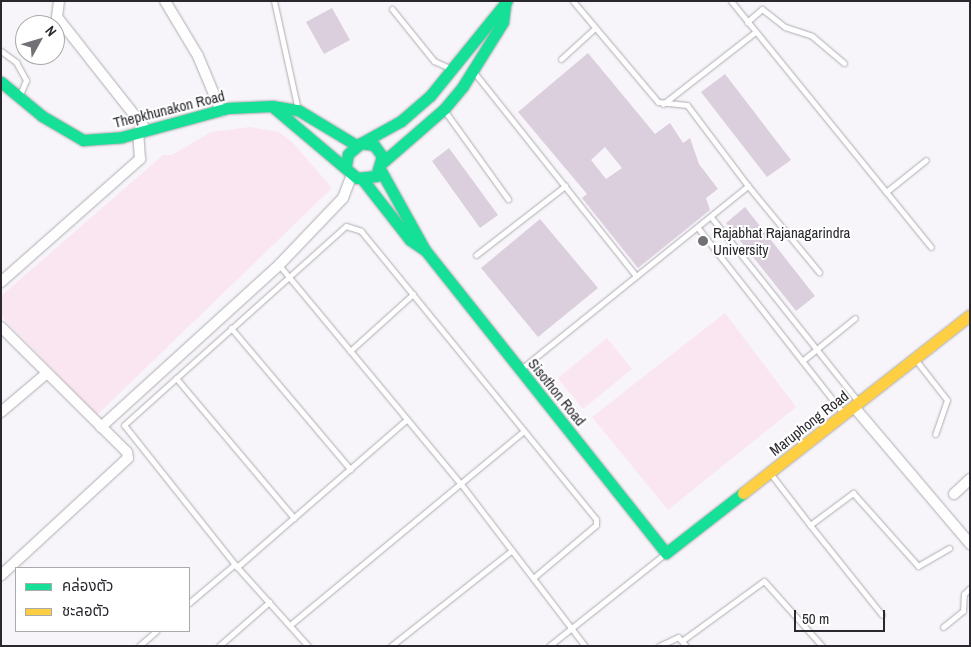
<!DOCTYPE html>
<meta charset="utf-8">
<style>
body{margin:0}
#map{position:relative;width:971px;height:647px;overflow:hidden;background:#f7f5fa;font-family:"Archivo Narrow","Noto Sans Thai",sans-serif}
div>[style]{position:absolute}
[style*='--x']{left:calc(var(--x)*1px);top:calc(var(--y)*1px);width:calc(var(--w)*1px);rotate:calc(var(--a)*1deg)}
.green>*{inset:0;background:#fae6f1}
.building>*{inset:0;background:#dccfdd}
.roads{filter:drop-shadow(0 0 1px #aeacb1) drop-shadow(0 0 1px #aeacb1)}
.lane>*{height:5px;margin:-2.5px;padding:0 2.5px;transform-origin:2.5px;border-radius:2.5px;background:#fefefe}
.street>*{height:10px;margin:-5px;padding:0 5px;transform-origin:5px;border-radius:5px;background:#fefefe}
.fast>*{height:11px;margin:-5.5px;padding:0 5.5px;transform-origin:5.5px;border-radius:5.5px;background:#16e098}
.slow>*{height:11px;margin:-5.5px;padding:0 5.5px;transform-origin:5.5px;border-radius:5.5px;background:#ffcf43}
.dots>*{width:14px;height:14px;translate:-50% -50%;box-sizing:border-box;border:2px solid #fff;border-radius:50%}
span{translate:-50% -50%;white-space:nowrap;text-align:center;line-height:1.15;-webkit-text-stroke:4px #fff;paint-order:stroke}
.street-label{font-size:15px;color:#2a282e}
.poi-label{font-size:15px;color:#2a282e}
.left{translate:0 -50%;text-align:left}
.frame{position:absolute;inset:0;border:2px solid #2a282e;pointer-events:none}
.legend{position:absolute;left:15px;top:567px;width:175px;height:65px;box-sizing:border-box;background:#fff;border:1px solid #aaa9ab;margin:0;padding:6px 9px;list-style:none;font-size:15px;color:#2a282e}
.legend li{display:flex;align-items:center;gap:10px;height:25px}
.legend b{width:25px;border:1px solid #aaa9ab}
.north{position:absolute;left:15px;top:15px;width:50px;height:50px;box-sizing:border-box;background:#fff;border:1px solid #aaa9ab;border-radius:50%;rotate:51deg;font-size:14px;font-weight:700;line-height:20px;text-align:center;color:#2a282e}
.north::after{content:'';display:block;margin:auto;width:18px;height:22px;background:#727075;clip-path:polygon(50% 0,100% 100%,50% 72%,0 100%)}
.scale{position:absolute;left:794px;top:610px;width:91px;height:22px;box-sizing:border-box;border:2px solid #2a282e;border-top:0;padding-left:6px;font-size:15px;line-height:18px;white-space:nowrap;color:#2a282e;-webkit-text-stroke:4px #fff;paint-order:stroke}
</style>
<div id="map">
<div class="green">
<i style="clip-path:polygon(250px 127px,279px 132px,292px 142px,332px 188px,97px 415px,1px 316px,1px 296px,163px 155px,172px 155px,211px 132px)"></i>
<i style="clip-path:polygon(725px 313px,796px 407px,668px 510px,592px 417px)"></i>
<i style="clip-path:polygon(607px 338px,632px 369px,583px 409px,558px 378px)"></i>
</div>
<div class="building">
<i style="clip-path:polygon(332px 8px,350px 40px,324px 54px,306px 22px)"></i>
<i style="clip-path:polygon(evenodd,588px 53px,655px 134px,670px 123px,683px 143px,690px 138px,699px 164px,718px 189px,706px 198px,710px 210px,638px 268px,582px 198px,587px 194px,518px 112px,588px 53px,605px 147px,622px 168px,606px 179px,591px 160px,605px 147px)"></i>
<i style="clip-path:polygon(725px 74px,791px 160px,767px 177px,701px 92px)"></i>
<i style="clip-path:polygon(449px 148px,498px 215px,480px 228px,432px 161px)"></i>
<i style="clip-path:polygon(745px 207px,815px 296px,796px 311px,726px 223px)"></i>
<i style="clip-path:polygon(540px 219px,598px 288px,538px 337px,481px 268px)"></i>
</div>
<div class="roads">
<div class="lane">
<i style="--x:274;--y:1;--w:112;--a:77.6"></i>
<i style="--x:731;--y:1;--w:317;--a:50.9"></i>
<i style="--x:392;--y:9;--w:67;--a:51.1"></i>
<i style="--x:434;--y:61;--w:17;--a:24"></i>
<i style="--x:747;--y:22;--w:20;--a:-41"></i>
<i style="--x:762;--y:9;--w:29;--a:38"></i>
<i style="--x:785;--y:27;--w:28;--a:18"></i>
<i style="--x:812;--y:36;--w:42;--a:40.2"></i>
<i style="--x:1;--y:51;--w:19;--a:36"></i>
<i style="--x:16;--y:62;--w:21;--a:61"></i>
<i style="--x:26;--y:80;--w:18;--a:112"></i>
<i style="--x:561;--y:59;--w:46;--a:-42.4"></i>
<i style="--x:473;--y:71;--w:262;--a:51.5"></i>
<i style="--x:663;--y:104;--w:117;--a:-38"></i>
<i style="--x:444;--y:110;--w:110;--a:54.3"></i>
<i style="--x:748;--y:186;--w:112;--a:50.5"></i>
<i style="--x:886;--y:192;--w:51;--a:-38.7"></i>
<i style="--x:711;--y:217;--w:236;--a:51.4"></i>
<i style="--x:698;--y:228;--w:236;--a:51.9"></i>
<i style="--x:476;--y:255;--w:113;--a:-37.8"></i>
<i style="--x:279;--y:265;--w:285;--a:50.3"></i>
<i style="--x:461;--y:484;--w:204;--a:52.6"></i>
<i style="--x:231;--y:328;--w:185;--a:49.8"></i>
<i style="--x:350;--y:351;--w:85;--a:-42.1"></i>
<i style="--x:915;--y:359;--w:52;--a:52"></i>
<i style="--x:947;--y:400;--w:36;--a:109"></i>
<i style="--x:802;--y:361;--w:68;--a:-39.1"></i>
<i style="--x:521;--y:369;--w:292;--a:-38.9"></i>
<i style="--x:748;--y:186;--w:101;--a:-127"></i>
<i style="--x:687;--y:105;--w:29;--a:-174"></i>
<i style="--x:658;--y:102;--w:132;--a:-130.1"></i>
<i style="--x:176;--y:378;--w:183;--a:49.9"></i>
<i style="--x:770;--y:473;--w:66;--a:52.4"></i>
<i style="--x:810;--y:525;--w:54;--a:-36.7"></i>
<i style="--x:853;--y:493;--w:98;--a:48.3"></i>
<i style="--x:918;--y:566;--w:36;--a:-30"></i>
<i style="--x:810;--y:525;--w:115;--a:51.3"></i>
<i style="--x:237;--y:567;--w:225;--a:-41"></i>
<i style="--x:189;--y:603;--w:60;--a:-40.3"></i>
<i style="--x:290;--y:625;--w:304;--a:-39.7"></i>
<i style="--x:943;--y:627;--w:26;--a:-39"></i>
<i style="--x:963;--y:611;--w:17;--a:-87"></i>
<i style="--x:964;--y:594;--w:8;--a:-45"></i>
<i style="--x:683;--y:640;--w:100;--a:-36.1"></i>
<i style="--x:764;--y:581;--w:87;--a:48.3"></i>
<i style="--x:139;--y:646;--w:23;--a:-41"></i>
<i style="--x:219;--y:646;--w:67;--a:-41.3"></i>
<i style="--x:308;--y:646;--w:106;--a:-131.9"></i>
<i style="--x:237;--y:567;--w:181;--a:-128.5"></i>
<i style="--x:124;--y:425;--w:298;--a:-41.9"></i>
<i style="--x:346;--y:226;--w:16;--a:18"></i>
<i style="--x:361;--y:231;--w:372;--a:50.8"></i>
<i style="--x:596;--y:519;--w:6;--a:90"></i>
<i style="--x:596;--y:525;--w:82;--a:139.9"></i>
<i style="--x:391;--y:646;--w:154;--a:-38.4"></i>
<i style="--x:549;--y:646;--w:149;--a:-38.5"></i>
<i style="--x:659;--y:646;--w:21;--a:-25"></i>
<i style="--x:678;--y:637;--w:12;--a:48"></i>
</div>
<div class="street">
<i style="--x:59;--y:1;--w:16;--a:97"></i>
<i style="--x:57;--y:17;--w:145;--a:51.7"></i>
<i style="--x:165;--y:1;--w:64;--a:59"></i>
<i style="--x:198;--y:56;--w:60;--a:67.3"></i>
<i style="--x:1;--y:282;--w:186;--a:-41.5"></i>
<i style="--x:140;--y:159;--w:26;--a:-94"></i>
<i style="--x:1;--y:327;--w:177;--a:44.8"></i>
<i style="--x:127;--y:452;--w:6;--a:81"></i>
<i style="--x:128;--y:458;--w:173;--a:137.3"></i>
<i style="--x:854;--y:407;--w:180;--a:49.7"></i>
<i style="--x:1;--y:412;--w:60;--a:-40.3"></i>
<i style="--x:101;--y:427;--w:241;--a:-42.3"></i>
<i style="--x:279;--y:265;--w:93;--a:-46.3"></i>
<i style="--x:343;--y:198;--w:25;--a:-69"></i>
<i style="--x:954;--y:494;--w:22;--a:-43"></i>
</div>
<div class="fast">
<i style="--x:1;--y:82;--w:53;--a:39.7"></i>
<i style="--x:42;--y:116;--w:48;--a:30.3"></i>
<i style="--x:83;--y:140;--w:39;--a:-4"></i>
<i style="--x:122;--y:137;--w:110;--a:-15.3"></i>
<i style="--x:228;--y:108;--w:44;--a:-2.6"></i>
<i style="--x:272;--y:106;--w:26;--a:9"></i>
<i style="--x:298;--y:110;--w:68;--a:31.1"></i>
<i style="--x:273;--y:107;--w:110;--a:40.2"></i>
<i style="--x:357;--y:178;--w:19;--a:-6"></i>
<i style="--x:376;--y:176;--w:21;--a:-73"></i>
<i style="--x:382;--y:156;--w:14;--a:-126"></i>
<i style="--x:374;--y:145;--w:13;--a:-171"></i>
<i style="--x:361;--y:143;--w:17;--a:140"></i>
<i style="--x:348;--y:154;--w:11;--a:100"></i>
<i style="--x:361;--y:143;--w:46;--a:-28.8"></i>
<i style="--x:401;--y:121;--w:38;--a:-41"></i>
<i style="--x:430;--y:96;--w:122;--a:-51"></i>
<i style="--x:383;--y:162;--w:81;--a:-41"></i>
<i style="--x:444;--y:109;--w:30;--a:-50"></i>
<i style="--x:463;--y:86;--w:75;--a:-58"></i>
<i style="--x:503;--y:22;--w:17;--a:-83"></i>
<i style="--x:381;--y:171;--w:90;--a:60.9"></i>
<i style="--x:425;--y:250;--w:387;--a:51.5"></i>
<i style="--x:666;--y:553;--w:98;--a:-37.9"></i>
<i style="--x:363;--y:180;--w:76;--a:51.9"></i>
<i style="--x:410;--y:240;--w:18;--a:34"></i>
</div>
<div class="slow">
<i style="--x:743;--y:493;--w:288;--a:-38.1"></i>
</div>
</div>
<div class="dots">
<i style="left:703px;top:241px;background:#727075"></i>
</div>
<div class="street-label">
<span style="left:169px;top:109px;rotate:-14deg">Thepkhunakon Road</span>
<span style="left:557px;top:392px;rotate:51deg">Sisothon Road</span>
<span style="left:809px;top:423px;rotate:-38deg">Maruphong Road</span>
</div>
<div class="poi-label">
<span class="left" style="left:713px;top:241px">Rajabhat Rajanagarindra<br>University</span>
</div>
<div class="frame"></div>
<ul class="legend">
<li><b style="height:6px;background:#16e098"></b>คล่องตัว</li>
<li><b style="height:6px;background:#ffcf43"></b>ชะลอตัว</li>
</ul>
<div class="north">N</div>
<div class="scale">50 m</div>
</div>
